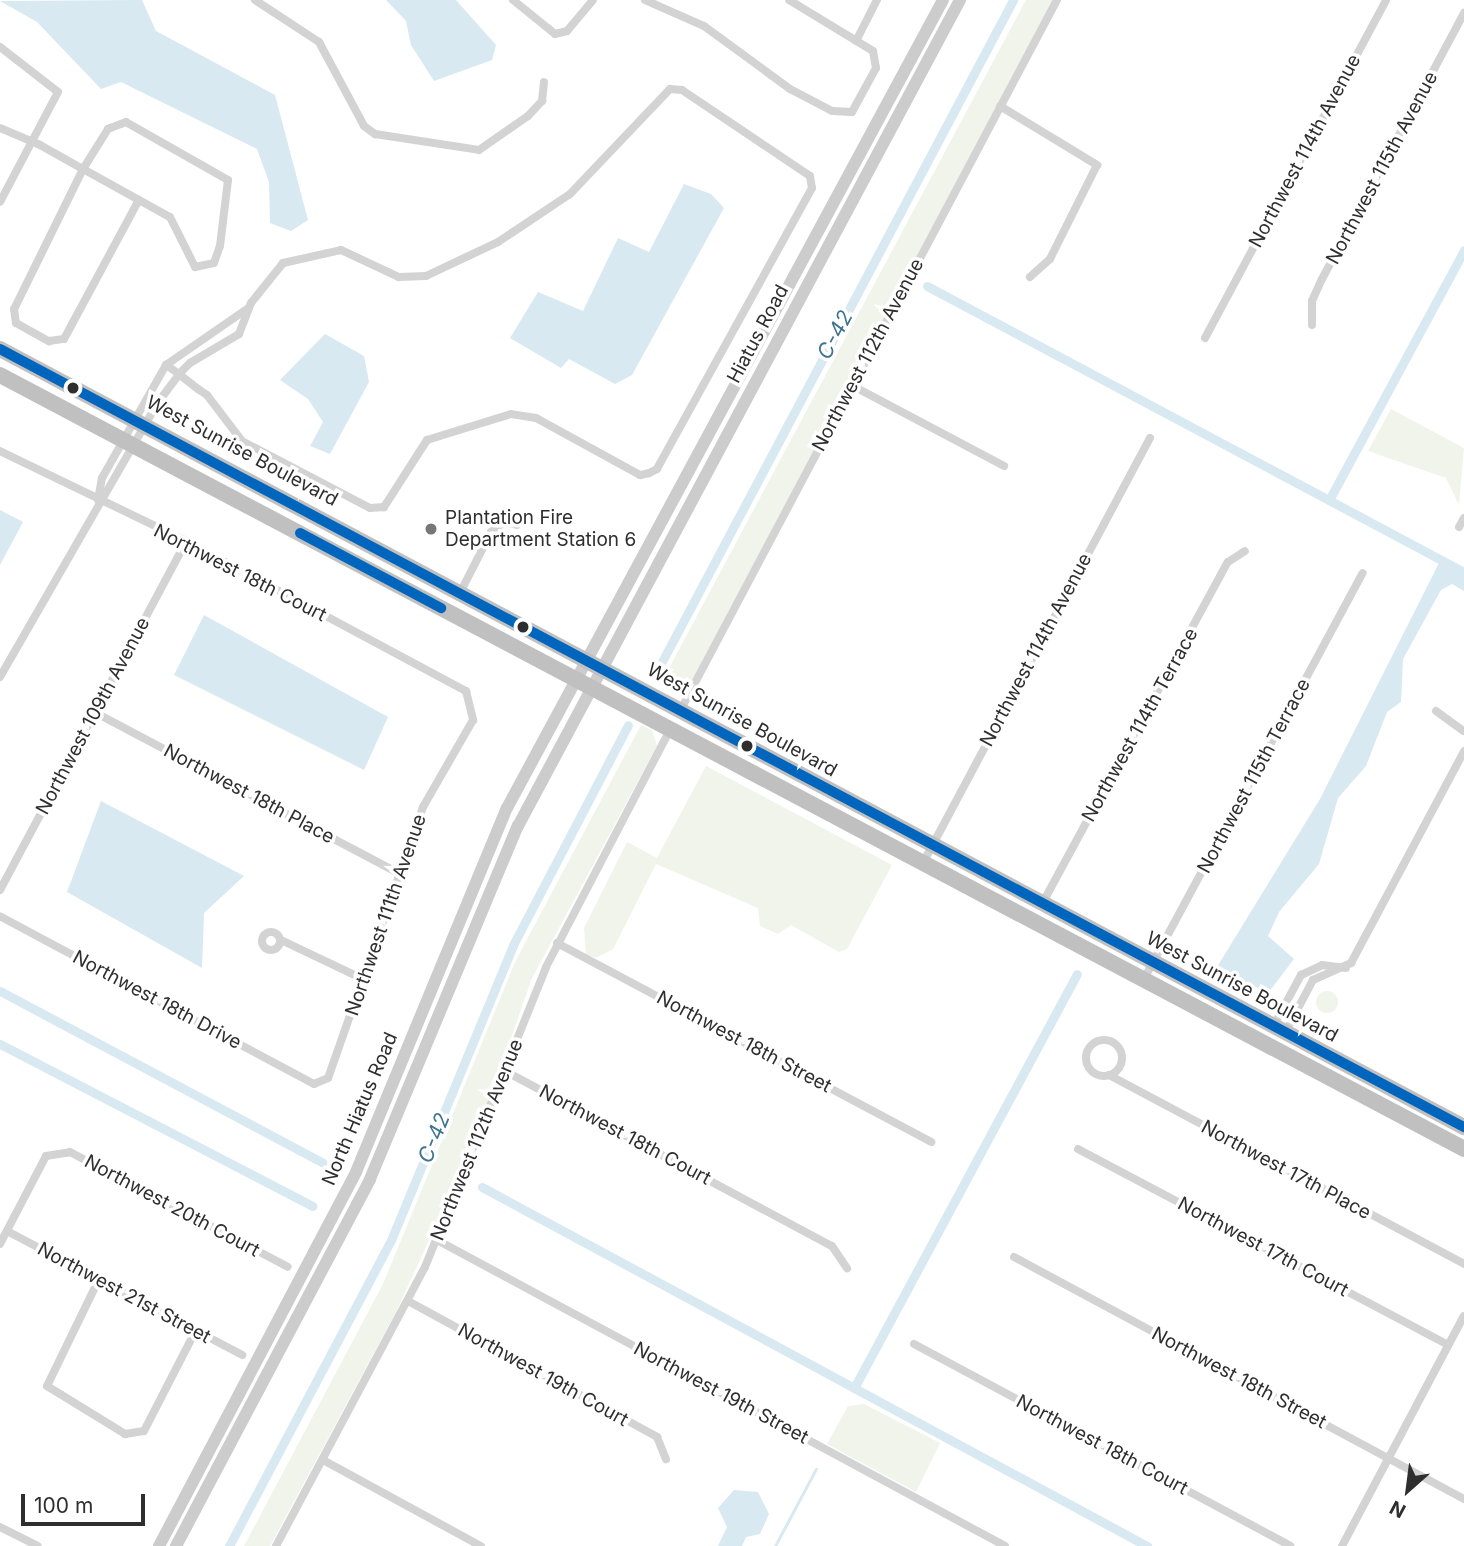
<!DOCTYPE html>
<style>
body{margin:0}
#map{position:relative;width:1464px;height:1546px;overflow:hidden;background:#fff;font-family:Inter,sans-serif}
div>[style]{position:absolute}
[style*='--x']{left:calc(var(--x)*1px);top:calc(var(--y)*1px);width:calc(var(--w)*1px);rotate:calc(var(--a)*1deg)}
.green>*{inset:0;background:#f1f4eb}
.round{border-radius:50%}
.water>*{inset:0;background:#d8e9f1}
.stream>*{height:2.5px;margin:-1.25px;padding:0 1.25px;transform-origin:1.25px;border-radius:1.25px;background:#d8e9f1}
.canal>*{height:9px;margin:-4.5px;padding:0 4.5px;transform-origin:4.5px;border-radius:4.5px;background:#d8e9f1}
.street>*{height:8px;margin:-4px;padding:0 4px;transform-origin:4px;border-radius:4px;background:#d3d3d3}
.street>.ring{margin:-4px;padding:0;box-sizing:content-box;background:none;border:8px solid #d3d3d3;border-radius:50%}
.secondary>*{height:12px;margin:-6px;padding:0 6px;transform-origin:6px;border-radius:6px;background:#ccc}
.highway>*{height:16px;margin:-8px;padding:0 8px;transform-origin:8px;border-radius:8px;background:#c0c0c0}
.bus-1>*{height:10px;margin:-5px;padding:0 5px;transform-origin:5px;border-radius:5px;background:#0065bd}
.dots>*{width:19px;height:19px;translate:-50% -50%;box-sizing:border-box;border:4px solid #fff;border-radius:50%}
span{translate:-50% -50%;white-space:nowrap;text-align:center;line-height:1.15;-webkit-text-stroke:7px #fff;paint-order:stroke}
.street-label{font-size:19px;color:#2e2e2e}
.poi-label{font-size:19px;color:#2e2e2e}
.left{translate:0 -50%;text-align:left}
.water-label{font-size:21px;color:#3c748f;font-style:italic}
.north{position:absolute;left:1373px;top:1455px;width:70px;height:70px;-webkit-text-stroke:5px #fff;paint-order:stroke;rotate:208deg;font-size:19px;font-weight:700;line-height:28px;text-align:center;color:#2e2e2e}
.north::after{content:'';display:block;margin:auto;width:24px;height:32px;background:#2e2e2e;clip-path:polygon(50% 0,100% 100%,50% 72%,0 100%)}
.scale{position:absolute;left:21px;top:1494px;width:124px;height:32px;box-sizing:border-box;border:4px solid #2e2e2e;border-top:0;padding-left:9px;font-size:21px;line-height:24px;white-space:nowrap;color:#2e2e2e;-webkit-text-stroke:5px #fff;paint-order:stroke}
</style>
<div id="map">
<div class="green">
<i style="clip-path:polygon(1026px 0,1054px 0,688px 687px,672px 692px,660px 685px)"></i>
<i style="clip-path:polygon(1391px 409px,1464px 448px,1459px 505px,1446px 478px,1368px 451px)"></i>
<i style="clip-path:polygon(641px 725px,652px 730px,657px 746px,532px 978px,476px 1138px,396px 1312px,270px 1546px,244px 1546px,383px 1284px,516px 960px)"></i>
<i style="clip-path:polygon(706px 766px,892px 865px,847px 949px,839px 952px,791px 925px,778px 934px,760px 926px,758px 908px,656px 864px,613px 949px,596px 958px,586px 954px,584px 928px,627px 842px,657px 858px)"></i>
<i class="round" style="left:1316px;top:991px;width:22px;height:22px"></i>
<i style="clip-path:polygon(864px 1404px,940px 1443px,916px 1492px,827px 1444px,848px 1406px)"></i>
</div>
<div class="water">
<i style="clip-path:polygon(142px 0,156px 31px,275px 95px,308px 220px,291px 231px,270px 223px,269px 182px,257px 149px,121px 82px,101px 89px,37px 22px,0 1px)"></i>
<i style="clip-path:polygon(386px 0,456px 0,496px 45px,492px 60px,434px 81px,411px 45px,406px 21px)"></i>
<i style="clip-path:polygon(684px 184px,711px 194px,724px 208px,632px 375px,615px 384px,569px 359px,561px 368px,510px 338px,538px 292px,583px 311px,618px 238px,649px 252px)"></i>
<i style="clip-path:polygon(325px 334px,364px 356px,369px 382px,330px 454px,310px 446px,323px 422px,308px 399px,280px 380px)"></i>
<i style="clip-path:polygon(0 510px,23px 522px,0 565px)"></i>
<i style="clip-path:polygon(1441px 559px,1464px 572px,1464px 591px,1452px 584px,1441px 590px,1403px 659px,1401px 702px,1387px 712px,1366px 766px,1338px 798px,1319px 864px,1279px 912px,1268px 936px,1294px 959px,1268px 993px,1217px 967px,1320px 799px)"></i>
<i style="clip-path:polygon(204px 615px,388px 717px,364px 770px,174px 675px)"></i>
<i style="clip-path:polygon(101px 801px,244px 876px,204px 913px,202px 968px,67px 892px)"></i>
<i style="clip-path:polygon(734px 1490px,758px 1492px,769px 1514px,760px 1534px,746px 1537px,742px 1546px,718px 1546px,727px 1527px,718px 1508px)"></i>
</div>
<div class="stream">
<i style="--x:775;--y:1546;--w:87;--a:-62"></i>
</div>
<div class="canal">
<i style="--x:927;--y:286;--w:608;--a:28.04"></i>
<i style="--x:1329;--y:500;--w:284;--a:-61.6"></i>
<i style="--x:657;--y:671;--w:760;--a:-62.05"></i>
<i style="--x:0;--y:991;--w:365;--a:28"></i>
<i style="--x:0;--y:1044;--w:352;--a:27.4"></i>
<i style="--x:482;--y:1187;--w:756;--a:28.36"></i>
<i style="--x:854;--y:1388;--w:470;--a:-61.7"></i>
<i style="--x:229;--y:1546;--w:346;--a:-62.1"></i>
<i style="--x:391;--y:1240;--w:319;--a:-67.5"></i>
<i style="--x:513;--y:945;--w:248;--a:-62.4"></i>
</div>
<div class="street">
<i style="--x:255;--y:0;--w:77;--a:33.3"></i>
<i style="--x:319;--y:42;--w:95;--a:61.8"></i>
<i style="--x:364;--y:126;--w:14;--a:36"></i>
<i style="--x:375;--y:134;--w:105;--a:8.7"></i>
<i style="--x:479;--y:150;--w:60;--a:-34.8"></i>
<i style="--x:528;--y:116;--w:21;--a:-47"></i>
<i style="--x:542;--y:101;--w:19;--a:-84"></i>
<i style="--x:513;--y:0;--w:54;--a:39"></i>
<i style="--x:555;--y:34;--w:12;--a:-14"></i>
<i style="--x:567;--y:31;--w:40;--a:-50"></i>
<i style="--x:645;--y:0;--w:64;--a:23.8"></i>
<i style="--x:704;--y:26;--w:107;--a:36.2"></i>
<i style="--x:790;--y:89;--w:47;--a:27.6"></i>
<i style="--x:832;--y:111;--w:20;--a:3"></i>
<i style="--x:852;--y:112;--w:50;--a:-61.4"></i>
<i style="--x:876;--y:68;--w:17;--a:-100"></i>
<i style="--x:873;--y:51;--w:98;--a:-148.7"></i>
<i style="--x:856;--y:41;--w:46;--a:-62.9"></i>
<i style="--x:0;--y:47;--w:73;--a:37.8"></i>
<i style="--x:58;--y:92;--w:124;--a:117.8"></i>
<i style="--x:1000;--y:106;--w:114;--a:31.3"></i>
<i style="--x:1097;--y:165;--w:105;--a:116.6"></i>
<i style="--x:1050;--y:259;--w:27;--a:138"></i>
<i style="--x:0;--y:128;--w:43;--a:23"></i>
<i style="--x:40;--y:145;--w:49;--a:29.2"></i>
<i style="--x:83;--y:169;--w:64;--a:29"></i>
<i style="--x:139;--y:200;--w:35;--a:29"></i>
<i style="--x:170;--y:217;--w:56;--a:63.4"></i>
<i style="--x:195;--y:267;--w:19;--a:-12"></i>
<i style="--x:214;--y:263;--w:18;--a:-71"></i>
<i style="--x:220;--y:246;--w:66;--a:-83.1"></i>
<i style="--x:228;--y:180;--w:117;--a:-150.4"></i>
<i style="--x:126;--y:122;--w:19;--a:159"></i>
<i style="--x:108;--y:129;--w:47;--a:122"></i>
<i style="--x:83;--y:169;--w:156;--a:116.2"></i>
<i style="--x:14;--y:309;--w:14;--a:82"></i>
<i style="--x:16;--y:323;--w:38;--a:29"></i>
<i style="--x:49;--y:341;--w:15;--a:-8"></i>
<i style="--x:64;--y:339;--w:158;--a:-61.7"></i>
<i style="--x:1312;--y:325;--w:24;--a:-90"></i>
<i style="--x:1312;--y:301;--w:24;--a:-66"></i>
<i style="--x:1322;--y:279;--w:302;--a:-61.9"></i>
<i style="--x:1205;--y:338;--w:383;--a:-61.8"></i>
<i style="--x:853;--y:386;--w:171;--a:27.9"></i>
<i style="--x:0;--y:451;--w:207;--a:25.8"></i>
<i style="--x:186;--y:541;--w:318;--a:28.2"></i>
<i style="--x:466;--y:691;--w:30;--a:76"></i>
<i style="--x:473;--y:720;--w:100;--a:119.9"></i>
<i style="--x:423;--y:807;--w:287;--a:109.3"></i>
<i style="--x:328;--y:1078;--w:15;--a:157"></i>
<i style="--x:314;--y:1084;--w:356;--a:-151.9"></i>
<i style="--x:98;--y:500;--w:22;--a:-80"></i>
<i style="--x:102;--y:478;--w:130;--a:-60.5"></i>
<i style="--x:166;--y:365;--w:98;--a:-34.7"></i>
<i style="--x:1459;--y:527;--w:10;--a:-61"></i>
<i style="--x:461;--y:591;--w:66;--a:-63"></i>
<i style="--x:491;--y:532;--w:16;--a:-38"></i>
<i style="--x:504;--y:522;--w:13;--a:13"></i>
<i style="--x:0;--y:677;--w:319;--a:-60.1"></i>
<i style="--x:159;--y:401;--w:34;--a:-53"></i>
<i style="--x:179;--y:374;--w:16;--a:-45"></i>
<i style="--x:190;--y:363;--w:57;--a:-30.6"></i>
<i style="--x:239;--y:334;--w:33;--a:-69"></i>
<i style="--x:251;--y:303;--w:51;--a:-51.3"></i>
<i style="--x:283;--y:263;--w:59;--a:-12.6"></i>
<i style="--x:341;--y:250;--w:64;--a:25"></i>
<i style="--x:399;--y:277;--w:27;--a:-2"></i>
<i style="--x:426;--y:276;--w:80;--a:-25.3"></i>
<i style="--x:498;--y:242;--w:87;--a:-33.7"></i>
<i style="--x:570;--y:194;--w:145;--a:-46.4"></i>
<i style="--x:670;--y:89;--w:12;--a:5"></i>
<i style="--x:682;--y:90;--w:154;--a:33.9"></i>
<i style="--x:810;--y:176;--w:12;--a:81"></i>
<i style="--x:812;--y:188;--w:321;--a:118.9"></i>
<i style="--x:657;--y:469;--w:9;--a:153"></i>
<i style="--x:649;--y:473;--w:9;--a:167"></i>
<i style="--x:640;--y:475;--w:119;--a:-151.3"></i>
<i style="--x:536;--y:418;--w:25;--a:-171"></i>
<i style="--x:511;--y:414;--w:88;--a:162.8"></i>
<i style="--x:427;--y:440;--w:80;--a:122.7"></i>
<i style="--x:384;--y:507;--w:14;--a:176"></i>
<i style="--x:370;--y:508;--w:144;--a:-152.4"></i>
<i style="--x:242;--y:441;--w:58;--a:-127.3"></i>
<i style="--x:207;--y:395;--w:11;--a:-146"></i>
<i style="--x:198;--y:389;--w:24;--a:-142"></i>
<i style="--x:179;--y:374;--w:16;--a:-145"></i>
<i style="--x:680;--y:711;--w:805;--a:-62.07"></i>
<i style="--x:1436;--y:711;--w:34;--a:36"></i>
<i style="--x:96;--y:713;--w:346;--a:27.9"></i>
<i style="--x:923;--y:863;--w:482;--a:-61.9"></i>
<i style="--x:0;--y:890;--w:395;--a:-61.9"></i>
<i style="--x:1042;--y:904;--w:389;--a:-61.5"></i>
<i style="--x:1228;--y:562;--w:20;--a:-33"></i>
<i class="ring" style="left:262px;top:932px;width:10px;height:10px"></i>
<i style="--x:281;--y:940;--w:91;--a:25.4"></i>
<i style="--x:557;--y:943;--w:424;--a:28"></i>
<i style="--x:1144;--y:979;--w:461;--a:-61.7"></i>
<i style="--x:1273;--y:1027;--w:59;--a:-61.7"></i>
<i style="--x:1301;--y:975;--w:23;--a:-25"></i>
<i style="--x:1322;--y:965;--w:24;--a:7"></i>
<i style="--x:1285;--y:1033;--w:60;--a:-62.2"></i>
<i style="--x:1313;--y:980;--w:42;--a:-24.1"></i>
<i style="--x:1351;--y:963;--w:240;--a:-61.9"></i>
<i class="ring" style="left:1086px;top:1040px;width:28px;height:28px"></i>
<i style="--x:505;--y:1071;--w:371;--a:28.2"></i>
<i style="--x:832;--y:1246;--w:27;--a:56"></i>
<i style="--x:1109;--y:1075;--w:402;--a:28"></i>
<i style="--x:1078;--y:1149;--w:419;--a:27.9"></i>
<i style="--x:7;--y:1231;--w:266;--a:27.8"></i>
<i style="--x:437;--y:1240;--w:645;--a:28.31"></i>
<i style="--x:0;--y:1244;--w:99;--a:-62.4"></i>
<i style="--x:46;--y:1156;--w:24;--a:-9"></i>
<i style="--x:70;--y:1152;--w:246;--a:27.8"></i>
<i style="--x:1014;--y:1257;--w:511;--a:28.27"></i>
<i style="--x:99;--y:1279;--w:119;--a:115.9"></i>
<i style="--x:47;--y:1386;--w:92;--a:31.6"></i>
<i style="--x:125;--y:1434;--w:19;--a:-9"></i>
<i style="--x:144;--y:1431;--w:114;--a:-62.8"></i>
<i style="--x:408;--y:1301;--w:284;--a:28.6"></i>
<i style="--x:657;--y:1437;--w:24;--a:68"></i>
<i style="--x:914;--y:1344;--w:427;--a:28.2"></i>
<i style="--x:323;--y:1460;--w:180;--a:28.6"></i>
<i style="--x:0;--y:1527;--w:42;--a:26.6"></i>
<i style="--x:276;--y:1546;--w:316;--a:-61.9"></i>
<i style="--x:425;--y:1267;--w:323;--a:-68"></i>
<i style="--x:546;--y:967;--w:267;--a:-62.4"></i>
<i style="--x:1342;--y:1546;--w:260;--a:-62.1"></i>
</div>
<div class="secondary">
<i style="--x:159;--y:1546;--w:423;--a:-62.2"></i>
<i style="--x:356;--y:1172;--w:394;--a:-67.5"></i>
<i style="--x:507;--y:808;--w:918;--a:-61.65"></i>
<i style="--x:176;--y:1546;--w:415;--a:-62.1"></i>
<i style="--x:370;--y:1179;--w:383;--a:-67.3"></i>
<i style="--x:518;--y:826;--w:937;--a:-61.85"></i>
</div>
<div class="highway">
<i style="--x:0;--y:349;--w:1658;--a:27.99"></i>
<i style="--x:0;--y:375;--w:1656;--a:27.86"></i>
</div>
<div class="bus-1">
<i style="--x:0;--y:349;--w:1658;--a:27.99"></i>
<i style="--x:300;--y:533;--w:160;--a:28"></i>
</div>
<div class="dots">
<i style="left:73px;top:388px;background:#2e2e2e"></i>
<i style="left:431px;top:529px;background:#777"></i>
<i style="left:523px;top:627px;background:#2e2e2e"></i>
<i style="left:747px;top:746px;background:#2e2e2e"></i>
</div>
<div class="street-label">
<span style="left:1305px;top:151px;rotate:-62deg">Northwest 114th Avenue</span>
<span style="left:1382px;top:168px;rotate:-62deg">Northwest 115th Avenue</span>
<span style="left:758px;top:334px;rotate:-62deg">Hiatus Road</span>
<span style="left:868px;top:355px;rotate:-62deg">Northwest 112th Avenue</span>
<span style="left:242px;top:451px;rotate:28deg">West Sunrise Boulevard</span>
<span style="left:240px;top:573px;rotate:27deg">Northwest 18th Court</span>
<span style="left:1036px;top:650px;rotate:-62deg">Northwest 114th Avenue</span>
<span style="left:93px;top:716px;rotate:-62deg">Northwest 109th Avenue</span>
<span style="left:742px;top:720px;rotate:29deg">West Sunrise Boulevard</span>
<span style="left:1140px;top:725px;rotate:-61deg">Northwest 114th Terrace</span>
<span style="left:1254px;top:776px;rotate:-62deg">Northwest 115th Terrace</span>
<span style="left:249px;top:794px;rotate:28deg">Northwest 18th Place</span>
<span style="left:386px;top:915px;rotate:-71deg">Northwest 111th Avenue</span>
<span style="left:1242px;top:987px;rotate:28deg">West Sunrise Boulevard</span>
<span style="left:157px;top:1000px;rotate:28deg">Northwest 18th Drive</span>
<span style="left:744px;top:1042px;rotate:28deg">Northwest 18th Street</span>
<span style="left:360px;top:1109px;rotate:-67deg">North Hiatus Road</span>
<span style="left:625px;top:1135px;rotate:28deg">Northwest 18th Court</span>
<span style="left:477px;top:1140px;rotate:-68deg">Northwest 112th Avenue</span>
<span style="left:1286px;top:1170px;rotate:28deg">Northwest 17th Place</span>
<span style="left:172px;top:1206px;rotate:28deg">Northwest 20th Court</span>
<span style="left:1263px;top:1247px;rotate:28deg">Northwest 17th Court</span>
<span style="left:124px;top:1293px;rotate:28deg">Northwest 21st Street</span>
<span style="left:543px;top:1375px;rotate:29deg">Northwest 19th Court</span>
<span style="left:1239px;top:1378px;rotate:28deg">Northwest 18th Street</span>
<span style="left:721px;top:1393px;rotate:28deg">Northwest 19th Street</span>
<span style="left:1102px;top:1445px;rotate:28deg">Northwest 18th Court</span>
</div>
<div class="poi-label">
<span class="left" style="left:445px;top:529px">Plantation Fire<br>Department Station 6</span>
</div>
<div class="water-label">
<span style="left:835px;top:335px;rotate:-62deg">C-42</span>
<span style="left:434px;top:1138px;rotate:-68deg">C-42</span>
</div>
<div class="north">N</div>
<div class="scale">100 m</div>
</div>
